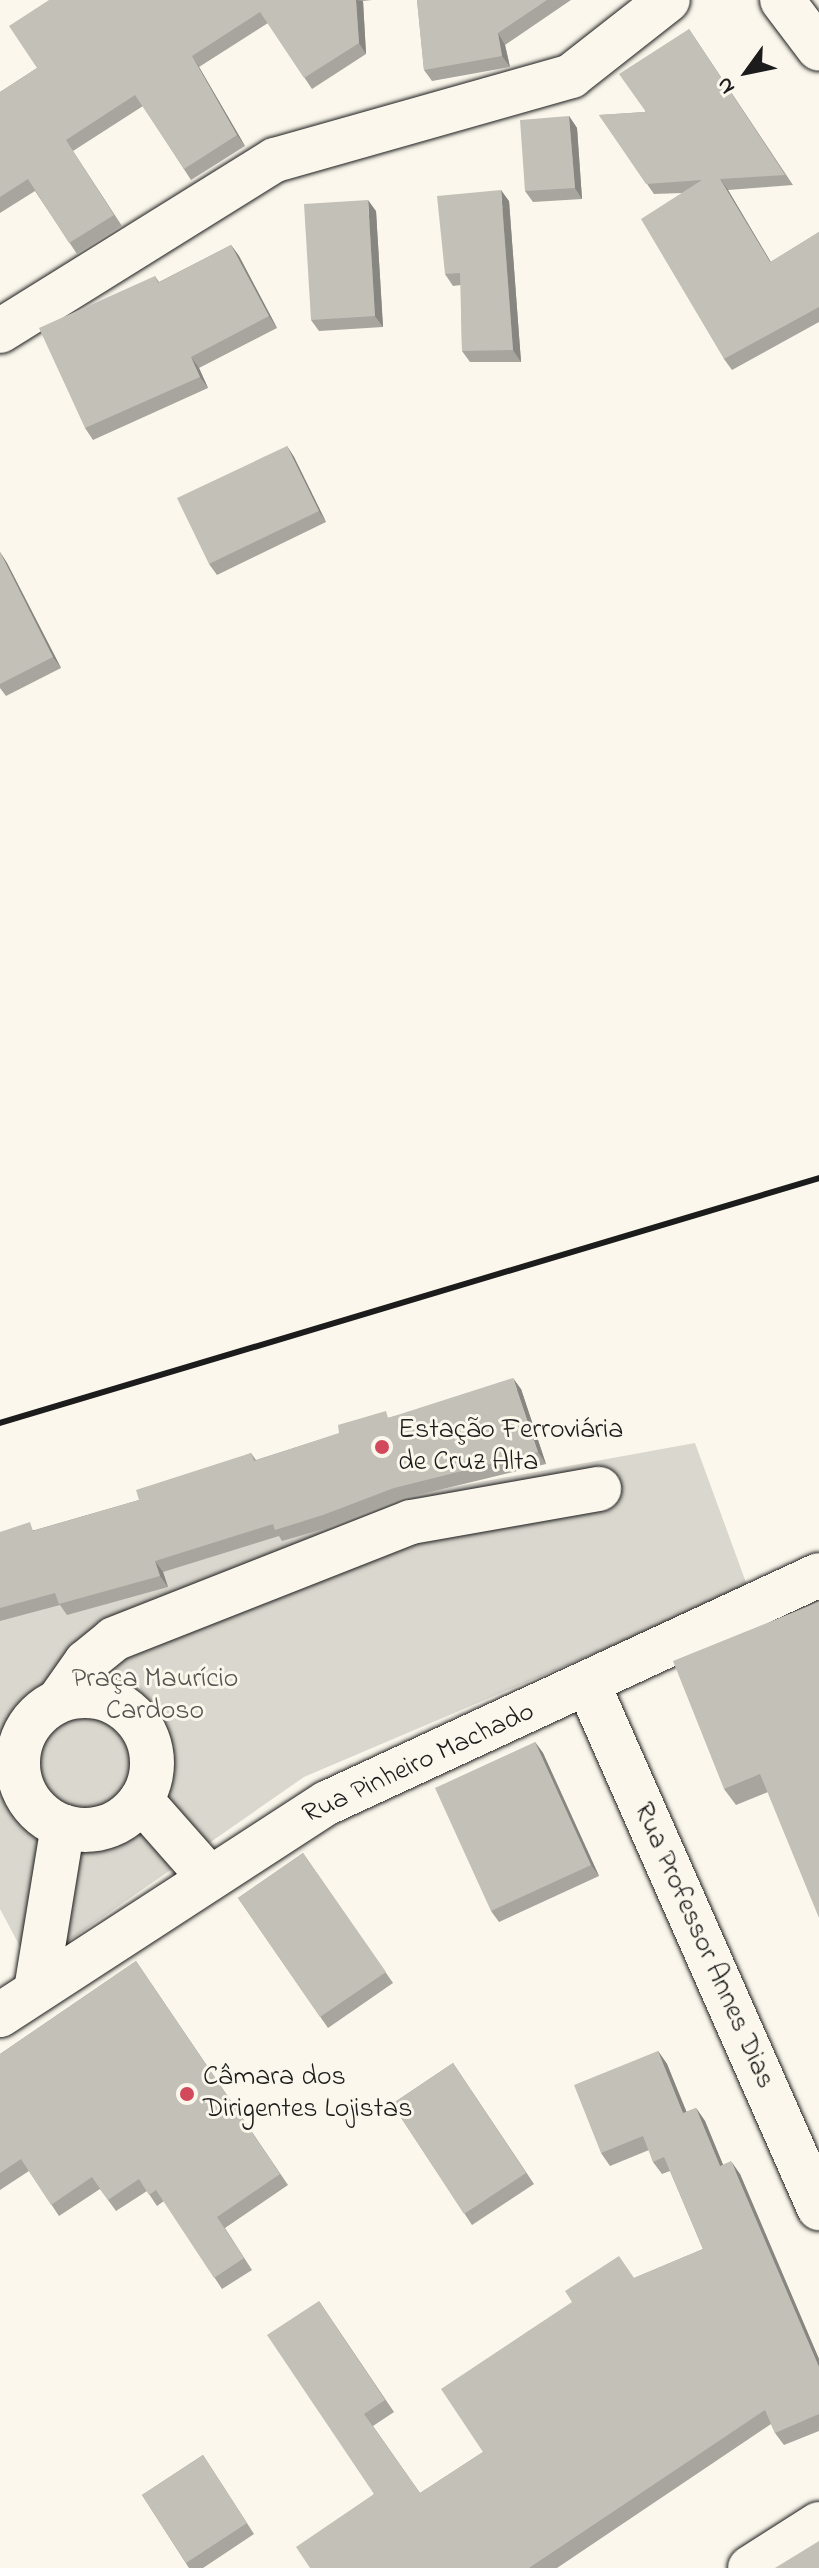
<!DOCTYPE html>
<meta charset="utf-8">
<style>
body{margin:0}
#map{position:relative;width:819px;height:2568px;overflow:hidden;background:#fbf7ec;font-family:"Indie Flower",sans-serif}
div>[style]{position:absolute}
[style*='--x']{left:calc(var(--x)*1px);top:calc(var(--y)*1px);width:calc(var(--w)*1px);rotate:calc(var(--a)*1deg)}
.green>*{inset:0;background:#dad7ce}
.roads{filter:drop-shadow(0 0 2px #1c1c1c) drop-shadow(0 0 2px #1c1c1c)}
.minor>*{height:44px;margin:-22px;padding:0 22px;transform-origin:22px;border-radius:22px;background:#fbf7ec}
.minor>.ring{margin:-22px;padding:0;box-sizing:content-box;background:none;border:44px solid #fbf7ec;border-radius:50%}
.major>*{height:44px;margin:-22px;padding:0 22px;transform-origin:22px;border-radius:22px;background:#fbf7ec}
.rail>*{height:6px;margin:-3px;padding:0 3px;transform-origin:3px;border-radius:3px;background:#1c1c1c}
.wall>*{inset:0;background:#a8a59e}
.shaded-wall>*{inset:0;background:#888681}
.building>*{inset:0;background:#c3c0b8}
.dots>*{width:22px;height:22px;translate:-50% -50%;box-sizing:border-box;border:4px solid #fbf7ec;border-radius:50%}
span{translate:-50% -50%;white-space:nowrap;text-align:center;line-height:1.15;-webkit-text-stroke:6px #fbf7ec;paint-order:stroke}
.poi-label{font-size:28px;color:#1c1c1c}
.left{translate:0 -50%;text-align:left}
.park-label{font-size:28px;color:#555451}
.street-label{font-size:28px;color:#1c1c1c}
.north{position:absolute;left:707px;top:32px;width:80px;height:80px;-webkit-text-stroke:6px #fbf7ec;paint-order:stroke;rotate:237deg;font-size:22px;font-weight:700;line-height:32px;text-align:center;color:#1c1c1c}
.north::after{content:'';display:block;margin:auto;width:28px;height:36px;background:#1c1c1c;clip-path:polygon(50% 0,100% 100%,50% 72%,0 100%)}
</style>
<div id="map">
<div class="green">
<i style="clip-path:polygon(695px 1443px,748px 1588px,304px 1777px,31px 1967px,0 1909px,0 1569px)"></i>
</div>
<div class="roads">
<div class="minor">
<i style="--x:782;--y:0;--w:61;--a:52.9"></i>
<i style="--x:0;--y:331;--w:324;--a:-31.9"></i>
<i style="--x:275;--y:160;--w:308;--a:-15.8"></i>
<i style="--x:571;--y:76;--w:123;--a:-38.1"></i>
<i style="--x:588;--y:1684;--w:573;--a:66.21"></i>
<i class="ring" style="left:18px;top:1696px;width:90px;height:90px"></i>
<i style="--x:60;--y:1699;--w:45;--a:-54.9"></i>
<i style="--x:86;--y:1662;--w:36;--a:-39"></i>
<i style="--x:114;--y:1639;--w:319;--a:-21.5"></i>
<i style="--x:411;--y:1522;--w:191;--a:-10"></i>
<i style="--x:141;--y:1800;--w:103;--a:48.6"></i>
<i style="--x:36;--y:1990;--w:166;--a:-80.7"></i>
<i style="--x:750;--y:2568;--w:82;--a:-32.5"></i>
</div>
<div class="major">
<i style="--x:0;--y:2015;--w:390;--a:-33"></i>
<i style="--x:327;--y:1803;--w:542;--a:-24.86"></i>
</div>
</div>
<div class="rail">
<i style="--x:0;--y:1423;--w:855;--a:-16.65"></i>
</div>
<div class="wall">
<i style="clip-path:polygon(49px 0,372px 0,363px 1px,366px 54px,312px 89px,268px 23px,199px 67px,245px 146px,191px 180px,143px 106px,73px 151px,122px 226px,77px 254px,35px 191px,0 213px,0 92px,37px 68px)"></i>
<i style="clip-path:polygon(417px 0,571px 0,505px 45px,510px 67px,432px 81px,424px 70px)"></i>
<i style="clip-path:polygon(689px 29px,793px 185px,728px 190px,771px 262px,819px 232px,819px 322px,732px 370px,724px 359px,682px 193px,654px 194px,599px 115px,645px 112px)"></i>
<i style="clip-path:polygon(569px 116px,577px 128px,582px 199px,533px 202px,525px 191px)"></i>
<i style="clip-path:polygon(509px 201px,521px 362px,470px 362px,462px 351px,461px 285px,453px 286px,445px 274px)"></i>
<i style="clip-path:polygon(376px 211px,383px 327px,319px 331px,311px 320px)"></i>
<i style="clip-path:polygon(231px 245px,239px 256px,277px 328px,199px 368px,208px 388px,93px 440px,85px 428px,155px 276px,159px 282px)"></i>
<i style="clip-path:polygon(287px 446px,294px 457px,326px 522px,217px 575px,209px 564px)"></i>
<i style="clip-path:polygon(0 552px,7px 563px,61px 668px,6px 696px,0 688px)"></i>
<i style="clip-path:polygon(521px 1389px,546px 1464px,402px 1499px,331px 1527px,282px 1541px,279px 1536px,163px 1572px,168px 1587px,67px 1615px,60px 1605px,0 1621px,0 1532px,35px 1530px,139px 1500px,251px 1453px,256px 1460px,391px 1417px)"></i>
<i style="clip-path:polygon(819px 1602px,768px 1792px,736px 1805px,724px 1789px)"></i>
<i style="clip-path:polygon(535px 1742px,543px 1753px,599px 1876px,499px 1922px,491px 1911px)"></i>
<i style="clip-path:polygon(303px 1853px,393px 1983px,328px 2028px,238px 1898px)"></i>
<i style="clip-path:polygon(136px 1961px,288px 2185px,225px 2228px,252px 2270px,222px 2289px,164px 2201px,157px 2206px,147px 2191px,116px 2211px,100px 2189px,59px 2216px,29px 2171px,0 2190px,0 2054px)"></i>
<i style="clip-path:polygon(658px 2051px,667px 2064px,686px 2112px,696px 2108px,705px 2121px,723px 2165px,740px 2174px,819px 2359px,819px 2431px,784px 2445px,775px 2433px,771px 2424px,557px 2568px,310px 2568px,374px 2494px,319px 2301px,394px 2412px,373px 2426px,420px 2493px,483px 2452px,634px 2278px,703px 2249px,670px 2171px,662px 2174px,653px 2162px,649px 2150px,610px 2166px,601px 2153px)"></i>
<i style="clip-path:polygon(453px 2063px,534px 2184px,472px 2225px,392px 2104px)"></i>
<i style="clip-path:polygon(203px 2455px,254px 2534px,203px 2568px,189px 2568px,142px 2495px)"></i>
</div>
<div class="shaded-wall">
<i style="clip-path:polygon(356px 0,363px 1px,366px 54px,359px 43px)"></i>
<i style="clip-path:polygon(498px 33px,505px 45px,510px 67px,502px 56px)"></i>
<i style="clip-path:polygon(192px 56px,199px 67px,245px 146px,237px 135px)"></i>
<i style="clip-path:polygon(569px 116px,577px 128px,582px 199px,575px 188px)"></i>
<i style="clip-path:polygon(720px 179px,728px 190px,777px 273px,770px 262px)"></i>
<i style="clip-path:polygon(501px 190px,509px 201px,521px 362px,513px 350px)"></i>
<i style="clip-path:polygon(368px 200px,376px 211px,383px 327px,375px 316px)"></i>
<i style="clip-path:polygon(231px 245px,239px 256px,277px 328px,269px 316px)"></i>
<i style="clip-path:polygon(191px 357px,199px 368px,208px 388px,200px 377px)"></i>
<i style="clip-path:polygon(287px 446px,294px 457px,326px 522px,319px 511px)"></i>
<i style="clip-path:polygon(0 552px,7px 563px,61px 668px,53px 657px)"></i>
<i style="clip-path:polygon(513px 1378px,521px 1389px,546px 1464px,538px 1452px)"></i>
<i style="clip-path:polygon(155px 1561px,163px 1572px,168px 1587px,160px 1576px)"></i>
<i style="clip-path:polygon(535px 1742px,543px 1753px,599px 1876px,591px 1865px)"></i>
<i style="clip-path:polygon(658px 2051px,667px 2064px,692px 2125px,683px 2113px)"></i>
<i style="clip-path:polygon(696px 2108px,705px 2121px,729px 2179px,720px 2166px)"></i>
<i style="clip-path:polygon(731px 2161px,740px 2174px,819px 2359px,819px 2367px)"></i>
</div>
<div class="building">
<i style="clip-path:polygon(49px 0,356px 0,359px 43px,304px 78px,260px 12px,192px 56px,237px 135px,184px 169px,135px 95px,66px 140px,114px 215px,69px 243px,28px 179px,0 197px,0 92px,37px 68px,9px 26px)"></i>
<i style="clip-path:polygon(417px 0,547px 0,498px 33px,502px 56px,424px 70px)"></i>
<i style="clip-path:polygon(689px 29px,785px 175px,720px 179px,770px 262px,819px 232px,819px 307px,724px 359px,641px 219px,702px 180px,646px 184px,599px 115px,646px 112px,619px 74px)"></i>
<i style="clip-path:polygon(569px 116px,575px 188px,525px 191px,520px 120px)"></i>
<i style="clip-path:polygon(501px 190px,513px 350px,462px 351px,460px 273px,445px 274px,437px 196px)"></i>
<i style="clip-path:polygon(368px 200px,375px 316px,311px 320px,304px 204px)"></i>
<i style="clip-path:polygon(231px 245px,269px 316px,191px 357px,200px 377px,85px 428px,39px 328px,155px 276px,158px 283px)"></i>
<i style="clip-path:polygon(287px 446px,319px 511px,209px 564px,177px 498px)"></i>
<i style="clip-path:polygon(0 552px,53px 657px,0 684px)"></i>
<i style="clip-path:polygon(513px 1378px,538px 1452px,394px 1488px,323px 1515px,275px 1530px,273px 1524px,155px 1561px,160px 1576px,59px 1604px,55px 1593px,0 1608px,0 1532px,30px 1522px,33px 1531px,139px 1500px,136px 1490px,251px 1453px,254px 1461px,339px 1433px,338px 1425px,386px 1411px,388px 1418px)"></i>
<i style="clip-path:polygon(819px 1602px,819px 1918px,760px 1774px,724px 1789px,673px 1661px)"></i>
<i style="clip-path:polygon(535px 1742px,591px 1865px,491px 1911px,435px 1788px)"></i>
<i style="clip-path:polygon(303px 1853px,386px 1972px,320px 2017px,238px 1898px)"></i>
<i style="clip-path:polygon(136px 1961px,280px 2174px,217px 2217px,244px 2258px,214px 2278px,156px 2190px,149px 2195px,139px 2179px,108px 2200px,92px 2177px,51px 2205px,21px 2159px,0 2173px,0 2054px)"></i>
<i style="clip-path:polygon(658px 2051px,683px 2113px,696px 2108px,720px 2166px,731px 2161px,819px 2367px,819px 2414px,775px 2433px,765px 2410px,529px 2568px,310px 2568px,296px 2547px,374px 2494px,267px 2335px,319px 2301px,385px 2400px,364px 2414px,420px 2493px,483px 2452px,441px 2389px,572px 2302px,565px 2291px,619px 2256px,634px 2278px,703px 2249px,664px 2157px,653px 2162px,643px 2136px,601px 2153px,574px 2085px)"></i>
<i style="clip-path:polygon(453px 2063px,526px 2173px,464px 2214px,392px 2104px)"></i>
<i style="clip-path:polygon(203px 2455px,247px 2523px,186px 2563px,142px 2495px)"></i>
<i style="clip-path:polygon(819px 2541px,819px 2568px,775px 2568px)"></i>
</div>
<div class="dots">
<i style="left:382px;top:1447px;background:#d1495b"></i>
<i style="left:187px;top:2094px;background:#d1495b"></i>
</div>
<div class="poi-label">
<span class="left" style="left:398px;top:1447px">Estação Ferroviária<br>de Cruz Alta</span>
<span class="left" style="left:203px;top:2094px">Câmara dos<br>Dirigentes Lojistas</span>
</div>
<div class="park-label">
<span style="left:155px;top:1696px">Praça Maurício<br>Cardoso</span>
</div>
<div class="street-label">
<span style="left:419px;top:1764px;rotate:-25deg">Rua Pinheiro Machado</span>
<span style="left:703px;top:1946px;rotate:66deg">Rua Professor Annes Dias</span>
</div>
<div class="north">N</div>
</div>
